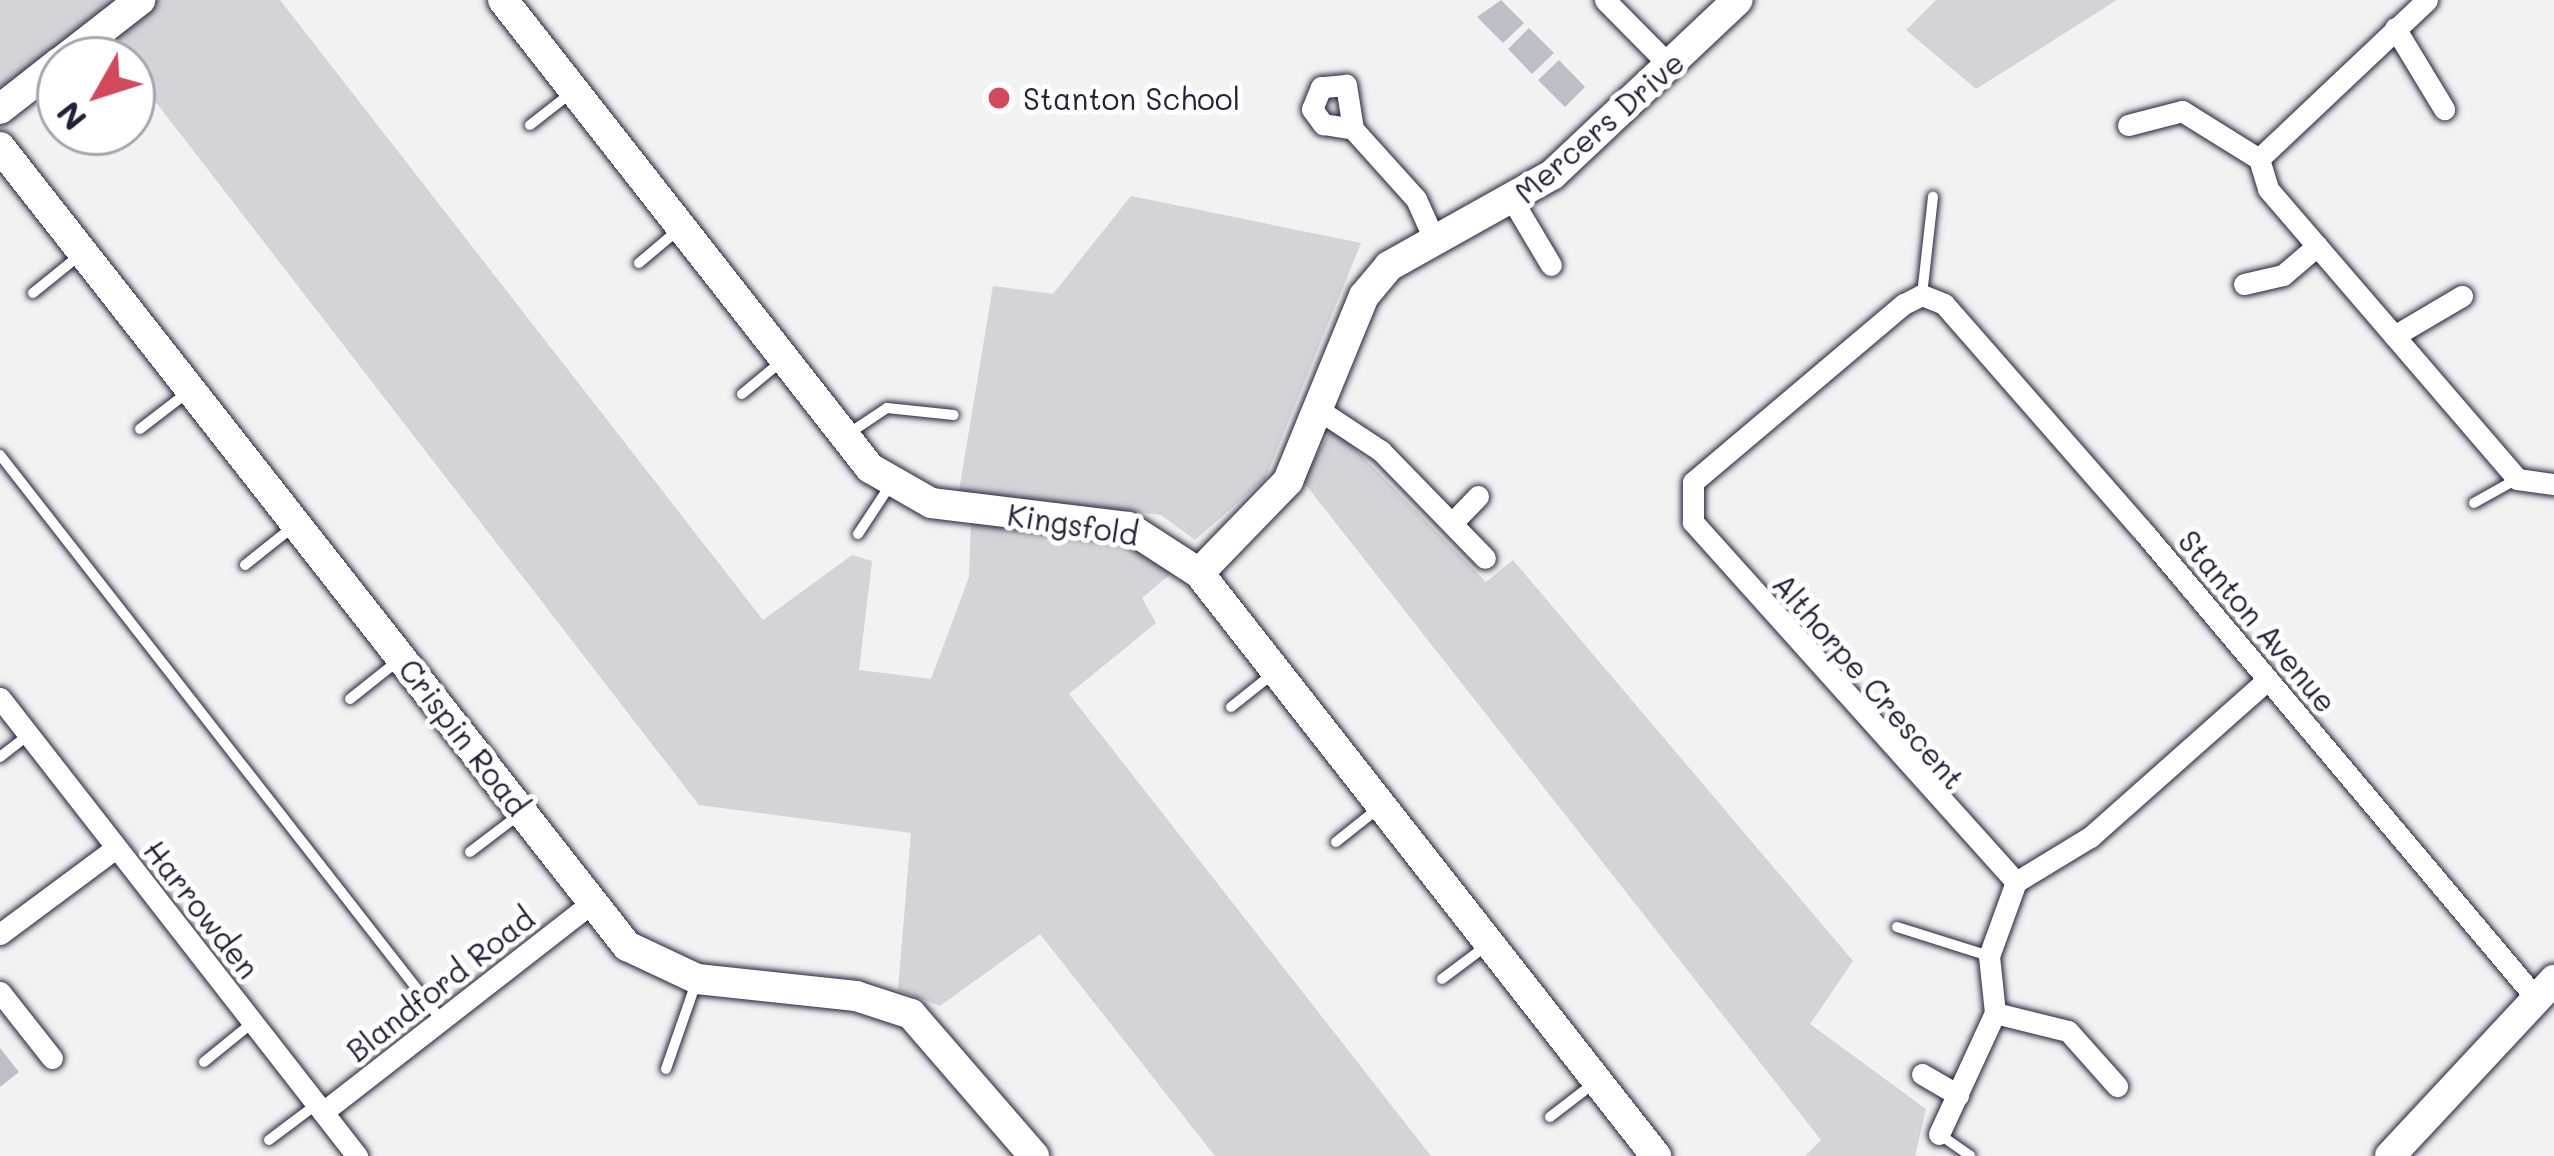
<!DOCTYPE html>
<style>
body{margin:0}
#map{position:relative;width:2554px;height:1156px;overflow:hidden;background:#f2f2f3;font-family:Mali,sans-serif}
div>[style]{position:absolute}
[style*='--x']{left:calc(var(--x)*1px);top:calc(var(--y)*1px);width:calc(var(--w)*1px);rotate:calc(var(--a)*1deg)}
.green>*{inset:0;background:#d3d3d8}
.building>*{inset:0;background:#bebec6}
.roads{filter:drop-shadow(0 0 3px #22223b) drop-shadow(0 0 3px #22223b)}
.lane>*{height:10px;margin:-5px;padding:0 5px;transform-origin:5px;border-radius:5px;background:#fff}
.street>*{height:21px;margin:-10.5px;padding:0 10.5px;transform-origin:10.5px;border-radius:10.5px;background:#fff}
.secondary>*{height:30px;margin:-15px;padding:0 15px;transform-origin:15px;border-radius:15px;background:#fff}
.dots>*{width:33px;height:33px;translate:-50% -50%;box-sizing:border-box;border:6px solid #fff;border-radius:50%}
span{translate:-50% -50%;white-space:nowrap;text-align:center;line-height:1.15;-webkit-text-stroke:10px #fff;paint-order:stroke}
.poi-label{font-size:30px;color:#22223b}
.left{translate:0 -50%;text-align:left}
.street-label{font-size:30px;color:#22223b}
.north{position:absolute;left:36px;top:36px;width:120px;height:120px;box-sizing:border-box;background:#fff;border:3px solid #a7a7b1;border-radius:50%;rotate:231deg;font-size:33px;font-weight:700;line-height:48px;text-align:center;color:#22223b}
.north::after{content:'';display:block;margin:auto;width:42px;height:54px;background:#d1495b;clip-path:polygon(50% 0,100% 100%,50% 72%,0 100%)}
</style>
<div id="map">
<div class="green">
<i style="clip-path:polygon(0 0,140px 0,0 109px)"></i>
<i style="clip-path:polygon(158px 0,280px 0,763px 620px,852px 555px,872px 561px,859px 670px,931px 679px,969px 577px,971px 521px,1120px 539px,1175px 570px,1142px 598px,1156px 623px,1069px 694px,1431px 1156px,1215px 1156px,1040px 934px,940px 1006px,898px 990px,911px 833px,699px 805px,107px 39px)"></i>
<i style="clip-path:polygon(1936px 0,2117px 0,1976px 89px,1906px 30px)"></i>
<i style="clip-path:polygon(1131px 196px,1361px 243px,1265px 479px,1195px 540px,1161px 515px,959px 491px,993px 286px,1053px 294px)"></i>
<i style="clip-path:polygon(1333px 427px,1486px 582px,1513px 560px,1853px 961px,1810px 1024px,1926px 1109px,1915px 1156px,1805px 1156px,1821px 1140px,1302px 480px)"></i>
</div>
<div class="building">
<i style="clip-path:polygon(1501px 0,1524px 23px,1503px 43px,1477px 17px)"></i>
<i style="clip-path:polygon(1529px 28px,1554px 53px,1532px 74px,1508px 49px)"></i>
<i style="clip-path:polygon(1559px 60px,1585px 87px,1565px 107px,1538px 80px)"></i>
<i style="clip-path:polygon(0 1048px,19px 1072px,0 1087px)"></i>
</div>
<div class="roads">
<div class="lane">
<i style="--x:530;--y:125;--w:52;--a:-38"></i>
<i style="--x:639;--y:263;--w:51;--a:-40.2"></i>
<i style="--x:33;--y:293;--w:60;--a:-39"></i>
<i style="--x:1922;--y:295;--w:99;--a:-83.6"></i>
<i style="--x:742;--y:394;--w:52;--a:-39.5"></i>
<i style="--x:140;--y:429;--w:61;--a:-37.6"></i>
<i style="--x:848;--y:434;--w:47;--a:-33.7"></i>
<i style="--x:887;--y:408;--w:67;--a:6"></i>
<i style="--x:0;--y:455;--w:718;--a:52.01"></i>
<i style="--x:2474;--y:503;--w:49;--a:-29.2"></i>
<i style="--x:858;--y:534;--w:60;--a:-56.6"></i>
<i style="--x:245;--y:565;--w:63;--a:-38.5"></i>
<i style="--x:350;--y:699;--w:63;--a:-38.5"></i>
<i style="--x:1231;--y:707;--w:56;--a:-38.5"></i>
<i style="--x:0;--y:757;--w:36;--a:-38"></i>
<i style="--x:1336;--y:842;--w:56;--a:-38.5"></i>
<i style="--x:470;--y:852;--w:63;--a:-37.2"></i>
<i style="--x:1897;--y:927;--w:96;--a:17.5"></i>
<i style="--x:1442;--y:979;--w:55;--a:-36.9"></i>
<i style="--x:204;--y:1062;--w:63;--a:-39.2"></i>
<i style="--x:666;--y:1069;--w:91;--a:-70.8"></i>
<i style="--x:1550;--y:1117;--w:54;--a:-37.5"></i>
<i style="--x:1939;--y:1134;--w:38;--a:35"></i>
<i style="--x:269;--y:1140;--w:60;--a:-36.9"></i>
</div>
<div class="street">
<i style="--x:1605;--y:0;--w:94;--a:45.4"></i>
<i style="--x:2427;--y:0;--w:231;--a:136.6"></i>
<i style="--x:2259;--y:159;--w:31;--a:73"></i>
<i style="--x:2268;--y:189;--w:382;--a:49.3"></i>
<i style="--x:2517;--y:479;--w:37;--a:8"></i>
<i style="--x:2395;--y:28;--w:95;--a:58.8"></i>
<i style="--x:2128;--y:125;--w:56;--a:-14.5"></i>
<i style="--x:2182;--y:111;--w:91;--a:31.9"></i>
<i style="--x:1353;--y:129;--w:45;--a:-99"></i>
<i style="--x:1346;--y:85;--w:25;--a:175"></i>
<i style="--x:1321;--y:87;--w:24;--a:112"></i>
<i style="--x:1312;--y:109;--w:19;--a:54"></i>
<i style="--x:1323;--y:124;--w:30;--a:9"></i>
<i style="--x:1353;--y:129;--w:94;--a:48"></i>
<i style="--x:1416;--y:199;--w:44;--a:65.8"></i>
<i style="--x:1514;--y:203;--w:72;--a:59.2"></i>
<i style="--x:2244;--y:284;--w:40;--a:-13"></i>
<i style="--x:2283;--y:275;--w:45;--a:-40.5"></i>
<i style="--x:2394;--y:336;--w:79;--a:-30.5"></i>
<i style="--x:1316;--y:408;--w:78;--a:33.5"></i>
<i style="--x:1381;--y:451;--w:149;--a:45.8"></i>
<i style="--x:1453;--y:522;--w:36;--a:-46"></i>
<i style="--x:2267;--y:680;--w:237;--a:138.4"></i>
<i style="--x:2090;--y:837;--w:87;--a:148.7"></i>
<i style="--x:2016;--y:882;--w:484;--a:-131.9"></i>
<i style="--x:1693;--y:522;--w:40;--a:-90"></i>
<i style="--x:1693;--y:482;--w:276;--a:-40.2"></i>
<i style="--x:1904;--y:304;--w:20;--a:-27"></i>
<i style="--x:1922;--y:295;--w:24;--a:22"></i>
<i style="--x:1944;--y:304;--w:300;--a:48.8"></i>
<i style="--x:2142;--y:530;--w:612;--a:49.91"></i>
<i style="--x:0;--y:698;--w:581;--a:52.06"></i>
<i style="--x:0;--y:934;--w:144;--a:-36.6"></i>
<i style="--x:0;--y:992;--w:84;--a:51.8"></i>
<i style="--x:1995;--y:1013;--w:75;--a:13.9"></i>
<i style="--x:2068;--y:1031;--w:74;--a:48.3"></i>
<i style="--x:1922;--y:1074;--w:42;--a:30.3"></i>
<i style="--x:323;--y:1112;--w:342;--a:-37.9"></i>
<i style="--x:1939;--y:1134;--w:133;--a:-65.2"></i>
<i style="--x:1995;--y:1013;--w:57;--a:-96"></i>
<i style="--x:1989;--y:956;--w:79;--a:-70"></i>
</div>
<div class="secondary">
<i style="--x:503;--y:0;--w:595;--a:51.9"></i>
<i style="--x:870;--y:468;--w:70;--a:29.8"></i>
<i style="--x:931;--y:503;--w:198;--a:6.9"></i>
<i style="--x:1128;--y:527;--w:85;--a:32.9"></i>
<i style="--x:1199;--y:573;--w:741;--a:51.91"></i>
<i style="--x:63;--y:60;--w:98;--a:-37.9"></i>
<i style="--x:0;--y:109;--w:76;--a:-38.1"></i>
<i style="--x:0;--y:147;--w:1016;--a:51.88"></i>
<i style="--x:627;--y:946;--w:77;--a:25.2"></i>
<i style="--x:697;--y:979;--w:160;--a:6.1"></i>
<i style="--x:856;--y:996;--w:58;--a:18.1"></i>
<i style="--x:911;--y:1014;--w:188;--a:49.1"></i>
<i style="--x:1199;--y:573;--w:128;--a:-45.9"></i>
<i style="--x:1288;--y:481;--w:200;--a:-67.7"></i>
<i style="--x:1364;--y:296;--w:39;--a:-50"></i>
<i style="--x:1389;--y:266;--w:187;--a:-29.2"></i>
<i style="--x:1552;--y:175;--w:255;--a:-43.3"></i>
<i style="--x:2390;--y:1156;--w:241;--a:-47"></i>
</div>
</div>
<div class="dots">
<i style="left:999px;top:98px;background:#d1495b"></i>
</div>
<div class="poi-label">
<span class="left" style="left:1023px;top:98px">Stanton School</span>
</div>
<div class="street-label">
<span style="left:1599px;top:127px;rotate:-41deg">Mercers Drive</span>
<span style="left:1073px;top:524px;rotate:9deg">Kingsfold</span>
<span style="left:2258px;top:621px;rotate:50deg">Stanton Avenue</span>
<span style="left:1869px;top:681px;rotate:49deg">Althorpe Crescent</span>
<span style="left:464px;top:737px;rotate:52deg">Crispin Road</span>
<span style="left:202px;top:909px;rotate:52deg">Harrowden</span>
<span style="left:440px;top:984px;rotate:-38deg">Blandford Road</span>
</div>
<div class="north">N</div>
</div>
